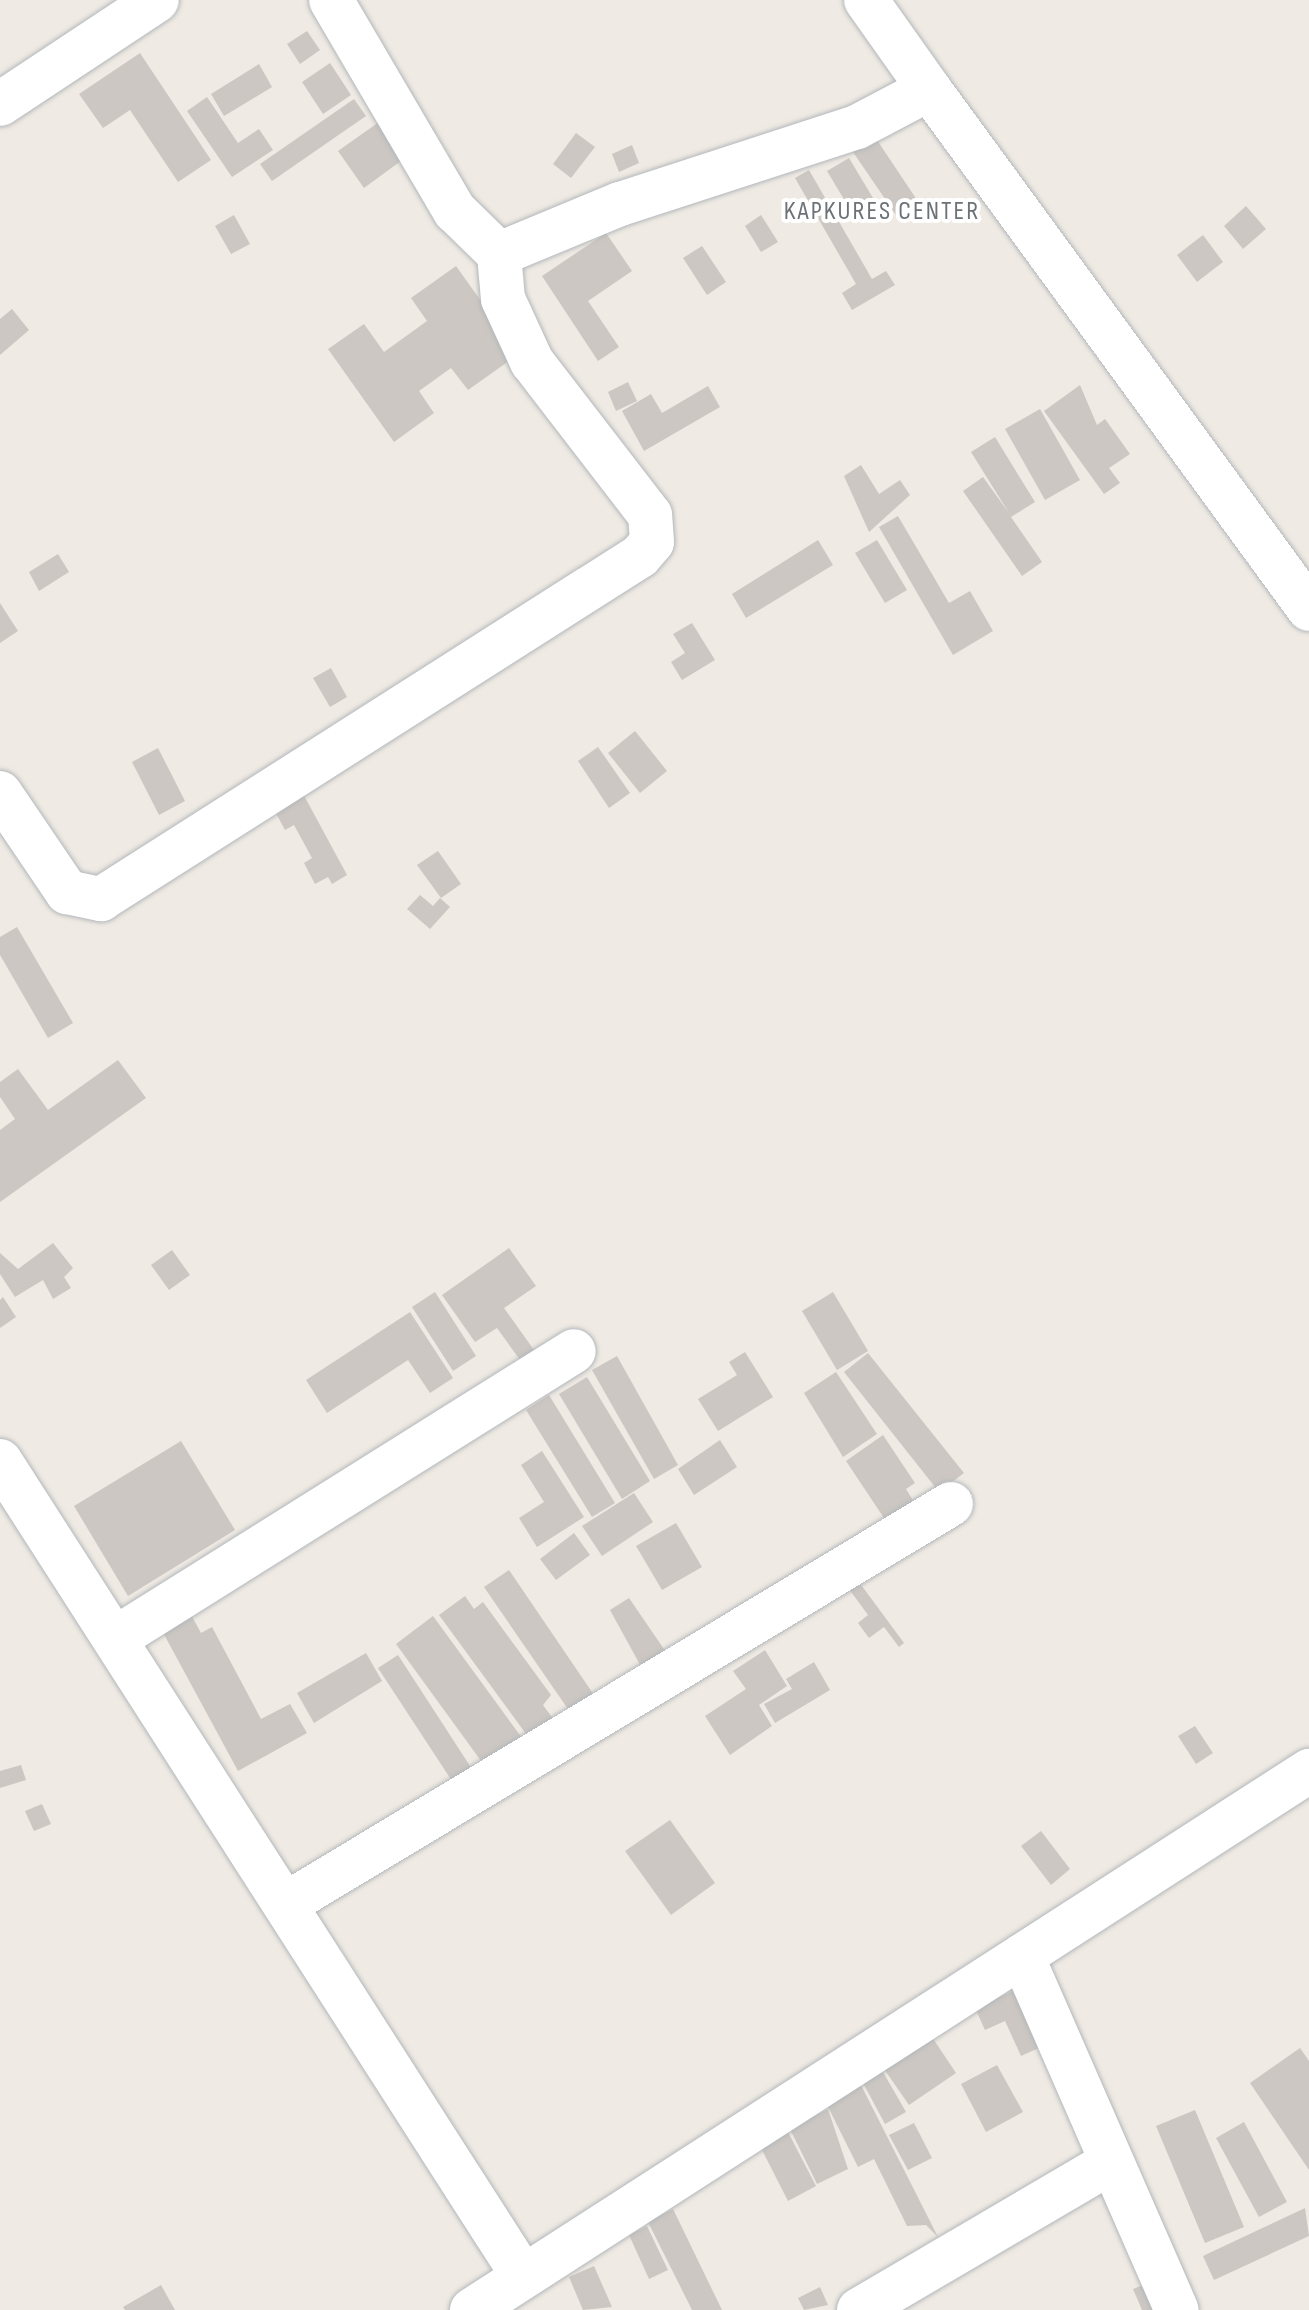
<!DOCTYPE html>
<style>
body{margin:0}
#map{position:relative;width:1309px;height:2310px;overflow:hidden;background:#efeae3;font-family:"Sofia Sans Condensed",sans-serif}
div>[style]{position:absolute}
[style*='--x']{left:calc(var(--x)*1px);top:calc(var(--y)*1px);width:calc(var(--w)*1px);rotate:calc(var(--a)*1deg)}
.building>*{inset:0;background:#ccc7c2}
.roads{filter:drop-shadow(0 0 2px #b3b7bb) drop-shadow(0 0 2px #b3b7bb)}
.minor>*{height:44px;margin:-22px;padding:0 22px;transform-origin:22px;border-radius:22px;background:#fff}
span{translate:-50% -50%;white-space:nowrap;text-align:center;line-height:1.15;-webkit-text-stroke:8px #fff;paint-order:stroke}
.quarter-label{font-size:26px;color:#6c7276;letter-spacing:2px}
</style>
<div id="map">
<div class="building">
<i style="clip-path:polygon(307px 31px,320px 50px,300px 64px,287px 44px)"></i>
<i style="clip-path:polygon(140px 53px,211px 160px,178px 182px,130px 110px,103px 128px,79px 94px)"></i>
<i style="clip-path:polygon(330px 63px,351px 95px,323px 114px,302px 82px)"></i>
<i style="clip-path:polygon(259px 64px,272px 87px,224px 116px,211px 94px)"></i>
<i style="clip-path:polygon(207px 97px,238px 143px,259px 129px,273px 150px,232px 177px,187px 111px)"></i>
<i style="clip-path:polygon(354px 99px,366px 116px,272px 181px,260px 164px)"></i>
<i style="clip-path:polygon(379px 122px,405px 158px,364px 188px,338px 151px)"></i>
<i style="clip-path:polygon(576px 133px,595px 147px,571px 178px,553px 164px)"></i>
<i style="clip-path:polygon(875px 137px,917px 200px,896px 215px,853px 152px)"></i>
<i style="clip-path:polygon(632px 145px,639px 163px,619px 172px,612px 154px)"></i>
<i style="clip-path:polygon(849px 158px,873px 198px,851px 211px,827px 171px)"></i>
<i style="clip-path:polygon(809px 170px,872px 279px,886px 271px,895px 285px,852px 310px,842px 293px,856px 284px,795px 178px)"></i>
<i style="clip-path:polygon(1246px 206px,1266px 229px,1243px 249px,1224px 226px)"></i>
<i style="clip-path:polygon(234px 215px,250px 244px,231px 254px,215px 226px)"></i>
<i style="clip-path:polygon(761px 215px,778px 242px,761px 252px,745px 226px)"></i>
<i style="clip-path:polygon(606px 233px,632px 271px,588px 301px,619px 347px,598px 361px,542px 276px)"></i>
<i style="clip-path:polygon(1203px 235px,1223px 262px,1197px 282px,1177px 255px)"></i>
<i style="clip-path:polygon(702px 246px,726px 282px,707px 295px,683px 258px)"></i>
<i style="clip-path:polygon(456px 266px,519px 354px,468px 390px,451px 368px,419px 391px,434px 413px,394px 442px,328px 349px,364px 324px,384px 352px,427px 321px,411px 298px)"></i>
<i style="clip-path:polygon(12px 309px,29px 330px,0 355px,0 319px)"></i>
<i style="clip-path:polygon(628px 382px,637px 401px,616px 411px,608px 392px)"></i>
<i style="clip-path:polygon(1080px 385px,1097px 425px,1105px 419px,1130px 454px,1109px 468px,1120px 483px,1104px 494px,1044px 411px)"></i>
<i style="clip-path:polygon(708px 386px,720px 407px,644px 451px,622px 411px,651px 394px,662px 413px)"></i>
<i style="clip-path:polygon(1040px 409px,1080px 480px,1045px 500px,1005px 429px)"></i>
<i style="clip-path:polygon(995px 437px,1035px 502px,1011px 517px,1042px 562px,1022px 576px,963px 491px,983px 477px,1009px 513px,971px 452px)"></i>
<i style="clip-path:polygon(861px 465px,879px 494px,900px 480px,910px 495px,869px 532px,844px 476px)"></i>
<i style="clip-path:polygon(898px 516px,949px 603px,970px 591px,993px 631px,953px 655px,879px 527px)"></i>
<i style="clip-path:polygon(818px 540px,833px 565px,746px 618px,732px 594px)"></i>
<i style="clip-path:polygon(877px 540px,907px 590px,885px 603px,855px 553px)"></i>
<i style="clip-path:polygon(58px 554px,69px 572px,39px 591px,29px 572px)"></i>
<i style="clip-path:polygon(0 603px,18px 631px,0 643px)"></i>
<i style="clip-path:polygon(692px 623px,715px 660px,682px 680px,671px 662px,685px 653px,673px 634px)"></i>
<i style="clip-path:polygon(331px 668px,347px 697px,330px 707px,313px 678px)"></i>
<i style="clip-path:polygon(635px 731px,667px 771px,640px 793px,608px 753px)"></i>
<i style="clip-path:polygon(598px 747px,630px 793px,609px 808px,578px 761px)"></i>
<i style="clip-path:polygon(158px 748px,185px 801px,159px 815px,132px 762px)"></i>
<i style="clip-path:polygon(301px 790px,347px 875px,332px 884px,328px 877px,315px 884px,304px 863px,312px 858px,294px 825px,285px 830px,272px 806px)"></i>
<i style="clip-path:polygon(438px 851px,461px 884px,441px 898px,417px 865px)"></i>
<i style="clip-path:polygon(420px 895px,433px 906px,440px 898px,450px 907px,430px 929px,407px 909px)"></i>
<i style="clip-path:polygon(17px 927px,73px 1023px,48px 1038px,0 955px,0 937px)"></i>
<i style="clip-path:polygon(118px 1060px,146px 1098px,0 1202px,0 1130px,15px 1119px,0 1097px,0 1082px,18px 1069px,48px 1110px)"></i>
<i style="clip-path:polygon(53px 1243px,73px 1268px,64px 1277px,71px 1288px,53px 1299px,43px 1280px,15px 1297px,0 1274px,0 1253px,18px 1269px)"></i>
<i style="clip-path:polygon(509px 1248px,536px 1286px,504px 1308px,534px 1350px,520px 1360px,497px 1328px,475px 1342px,442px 1295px)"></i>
<i style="clip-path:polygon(172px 1250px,190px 1275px,169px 1290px,151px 1265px)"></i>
<i style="clip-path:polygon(435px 1292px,476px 1356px,453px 1371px,412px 1307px)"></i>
<i style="clip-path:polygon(833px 1292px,868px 1351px,837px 1370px,802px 1311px)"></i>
<i style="clip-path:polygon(3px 1297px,16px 1317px,0 1328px,0 1300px)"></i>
<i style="clip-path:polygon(410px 1312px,453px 1378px,430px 1393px,408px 1360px,327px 1413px,306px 1380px)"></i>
<i style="clip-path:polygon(745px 1352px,773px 1397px,718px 1431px,698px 1399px,737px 1375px,729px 1362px)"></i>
<i style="clip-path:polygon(868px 1353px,964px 1473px,939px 1492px,844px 1372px)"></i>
<i style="clip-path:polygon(617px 1356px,678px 1465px,654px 1479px,592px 1370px)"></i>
<i style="clip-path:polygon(836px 1372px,877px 1434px,843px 1457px,804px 1393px)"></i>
<i style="clip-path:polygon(587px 1377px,650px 1481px,622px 1499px,559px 1394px)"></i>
<i style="clip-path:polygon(549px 1395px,615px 1503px,592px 1517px,526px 1410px)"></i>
<i style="clip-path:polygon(883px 1435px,915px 1483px,906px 1489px,916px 1505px,888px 1524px,846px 1461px)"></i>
<i style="clip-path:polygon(720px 1440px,737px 1467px,694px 1495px,678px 1469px)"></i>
<i style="clip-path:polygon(181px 1441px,235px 1530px,128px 1596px,74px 1506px)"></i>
<i style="clip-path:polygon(542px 1451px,584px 1517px,537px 1547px,519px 1518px,544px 1502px,521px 1465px)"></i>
<i style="clip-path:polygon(634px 1493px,653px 1522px,602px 1556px,582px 1526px)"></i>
<i style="clip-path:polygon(676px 1523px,702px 1567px,662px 1590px,636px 1546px)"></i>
<i style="clip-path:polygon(574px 1533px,590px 1555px,556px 1580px,540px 1559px)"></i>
<i style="clip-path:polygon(509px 1570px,594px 1695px,570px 1712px,484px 1587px)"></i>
<i style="clip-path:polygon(859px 1582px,904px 1643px,899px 1647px,884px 1627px,869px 1638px,858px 1623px,868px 1615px,849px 1589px)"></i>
<i style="clip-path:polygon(465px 1596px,474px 1609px,483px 1602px,551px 1695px,543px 1705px,554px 1720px,529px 1738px,439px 1615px)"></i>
<i style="clip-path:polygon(629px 1598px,668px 1655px,644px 1672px,610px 1610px)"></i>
<i style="clip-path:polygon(189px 1611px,201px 1633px,212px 1627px,261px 1719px,290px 1704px,307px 1733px,238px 1771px,160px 1627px)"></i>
<i style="clip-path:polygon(433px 1616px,522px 1738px,484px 1765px,396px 1644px)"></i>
<i style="clip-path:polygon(765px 1650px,787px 1686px,759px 1705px,772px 1726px,730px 1755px,705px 1716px,746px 1689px,733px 1671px)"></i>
<i style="clip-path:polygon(366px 1653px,382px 1681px,314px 1723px,297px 1693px)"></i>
<i style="clip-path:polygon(398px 1655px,472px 1769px,452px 1781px,378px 1668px)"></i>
<i style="clip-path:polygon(814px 1662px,830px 1690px,775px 1723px,764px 1704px,792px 1689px,786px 1679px)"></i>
<i style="clip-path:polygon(1195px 1726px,1213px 1753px,1196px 1764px,1178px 1736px)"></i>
<i style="clip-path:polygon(21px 1765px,26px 1780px,0 1788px,0 1771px)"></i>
<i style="clip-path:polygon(42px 1804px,51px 1824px,34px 1831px,25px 1811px)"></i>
<i style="clip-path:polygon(670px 1820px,715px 1883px,671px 1915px,625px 1851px)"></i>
<i style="clip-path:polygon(1041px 1831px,1070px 1869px,1051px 1885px,1021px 1846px)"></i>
<i style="clip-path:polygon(1015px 1990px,1041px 2047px,1021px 2056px,1005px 2021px,985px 2030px,975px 2008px)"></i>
<i style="clip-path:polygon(932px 2037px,956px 2073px,909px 2105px,884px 2069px)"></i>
<i style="clip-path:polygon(1300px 2048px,1309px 2061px,1309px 2170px,1250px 2083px)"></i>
<i style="clip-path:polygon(997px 2065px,1023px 2112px,986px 2132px,961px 2084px)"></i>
<i style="clip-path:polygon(883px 2072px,906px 2112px,885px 2124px,863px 2083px)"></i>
<i style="clip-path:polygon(861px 2085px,938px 2237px,926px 2225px,907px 2226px,874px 2159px,858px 2167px,826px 2103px)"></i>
<i style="clip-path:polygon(828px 2109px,848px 2169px,817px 2184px,790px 2129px)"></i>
<i style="clip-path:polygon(1195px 2110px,1244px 2227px,1205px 2243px,1156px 2126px)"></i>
<i style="clip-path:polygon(1244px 2122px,1287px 2202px,1259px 2217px,1216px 2138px)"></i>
<i style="clip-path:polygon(914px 2123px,932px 2158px,908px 2170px,889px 2135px)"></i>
<i style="clip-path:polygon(788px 2132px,816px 2186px,788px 2201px,760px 2146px)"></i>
<i style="clip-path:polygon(1305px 2208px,1309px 2236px,1214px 2280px,1203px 2256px)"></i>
<i style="clip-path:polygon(673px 2209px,722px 2310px,692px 2310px,648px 2222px)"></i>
<i style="clip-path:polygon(647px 2226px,668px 2270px,649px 2279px,629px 2235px)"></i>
<i style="clip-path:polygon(594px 2266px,612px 2307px,583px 2310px,569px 2277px)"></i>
<i style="clip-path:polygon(1154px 2281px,1166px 2310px,1142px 2310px,1133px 2289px)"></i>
<i style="clip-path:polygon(161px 2285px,175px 2310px,125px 2310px,123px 2307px)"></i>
<i style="clip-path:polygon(820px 2287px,828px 2305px,804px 2310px,798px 2298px)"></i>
</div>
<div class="roads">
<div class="minor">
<i style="--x:331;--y:0;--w:245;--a:59.6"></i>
<i style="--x:455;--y:211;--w:62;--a:44.3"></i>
<i style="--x:499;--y:254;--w:131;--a:-22.5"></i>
<i style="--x:620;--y:204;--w:249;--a:-18"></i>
<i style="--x:857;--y:127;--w:81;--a:-27.8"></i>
<i style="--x:929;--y:89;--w:644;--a:53.84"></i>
<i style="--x:866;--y:0;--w:109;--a:54.7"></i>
<i style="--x:0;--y:104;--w:188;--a:-33.5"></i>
<i style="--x:0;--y:793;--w:120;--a:55.9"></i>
<i style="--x:67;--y:892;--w:35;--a:12"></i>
<i style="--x:101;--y:899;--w:639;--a:-32.47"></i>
<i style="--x:640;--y:556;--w:18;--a:-49"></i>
<i style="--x:652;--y:542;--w:27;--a:-94"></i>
<i style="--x:650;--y:515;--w:193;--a:-127.6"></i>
<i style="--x:532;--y:362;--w:69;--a:-114.7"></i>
<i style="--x:503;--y:299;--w:45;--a:-95.1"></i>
<i style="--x:0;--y:1461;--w:968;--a:57.31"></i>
<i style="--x:116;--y:1638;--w:540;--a:-32.07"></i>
<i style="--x:286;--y:1904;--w:776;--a:-31.03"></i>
<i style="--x:1022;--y:1956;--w:386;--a:66.4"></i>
<i style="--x:472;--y:2310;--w:996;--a:-32.78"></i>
<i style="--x:859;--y:2310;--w:292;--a:-30.4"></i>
</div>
</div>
<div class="quarter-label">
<span style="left:882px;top:212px">KAPKURES CENTER</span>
</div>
</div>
